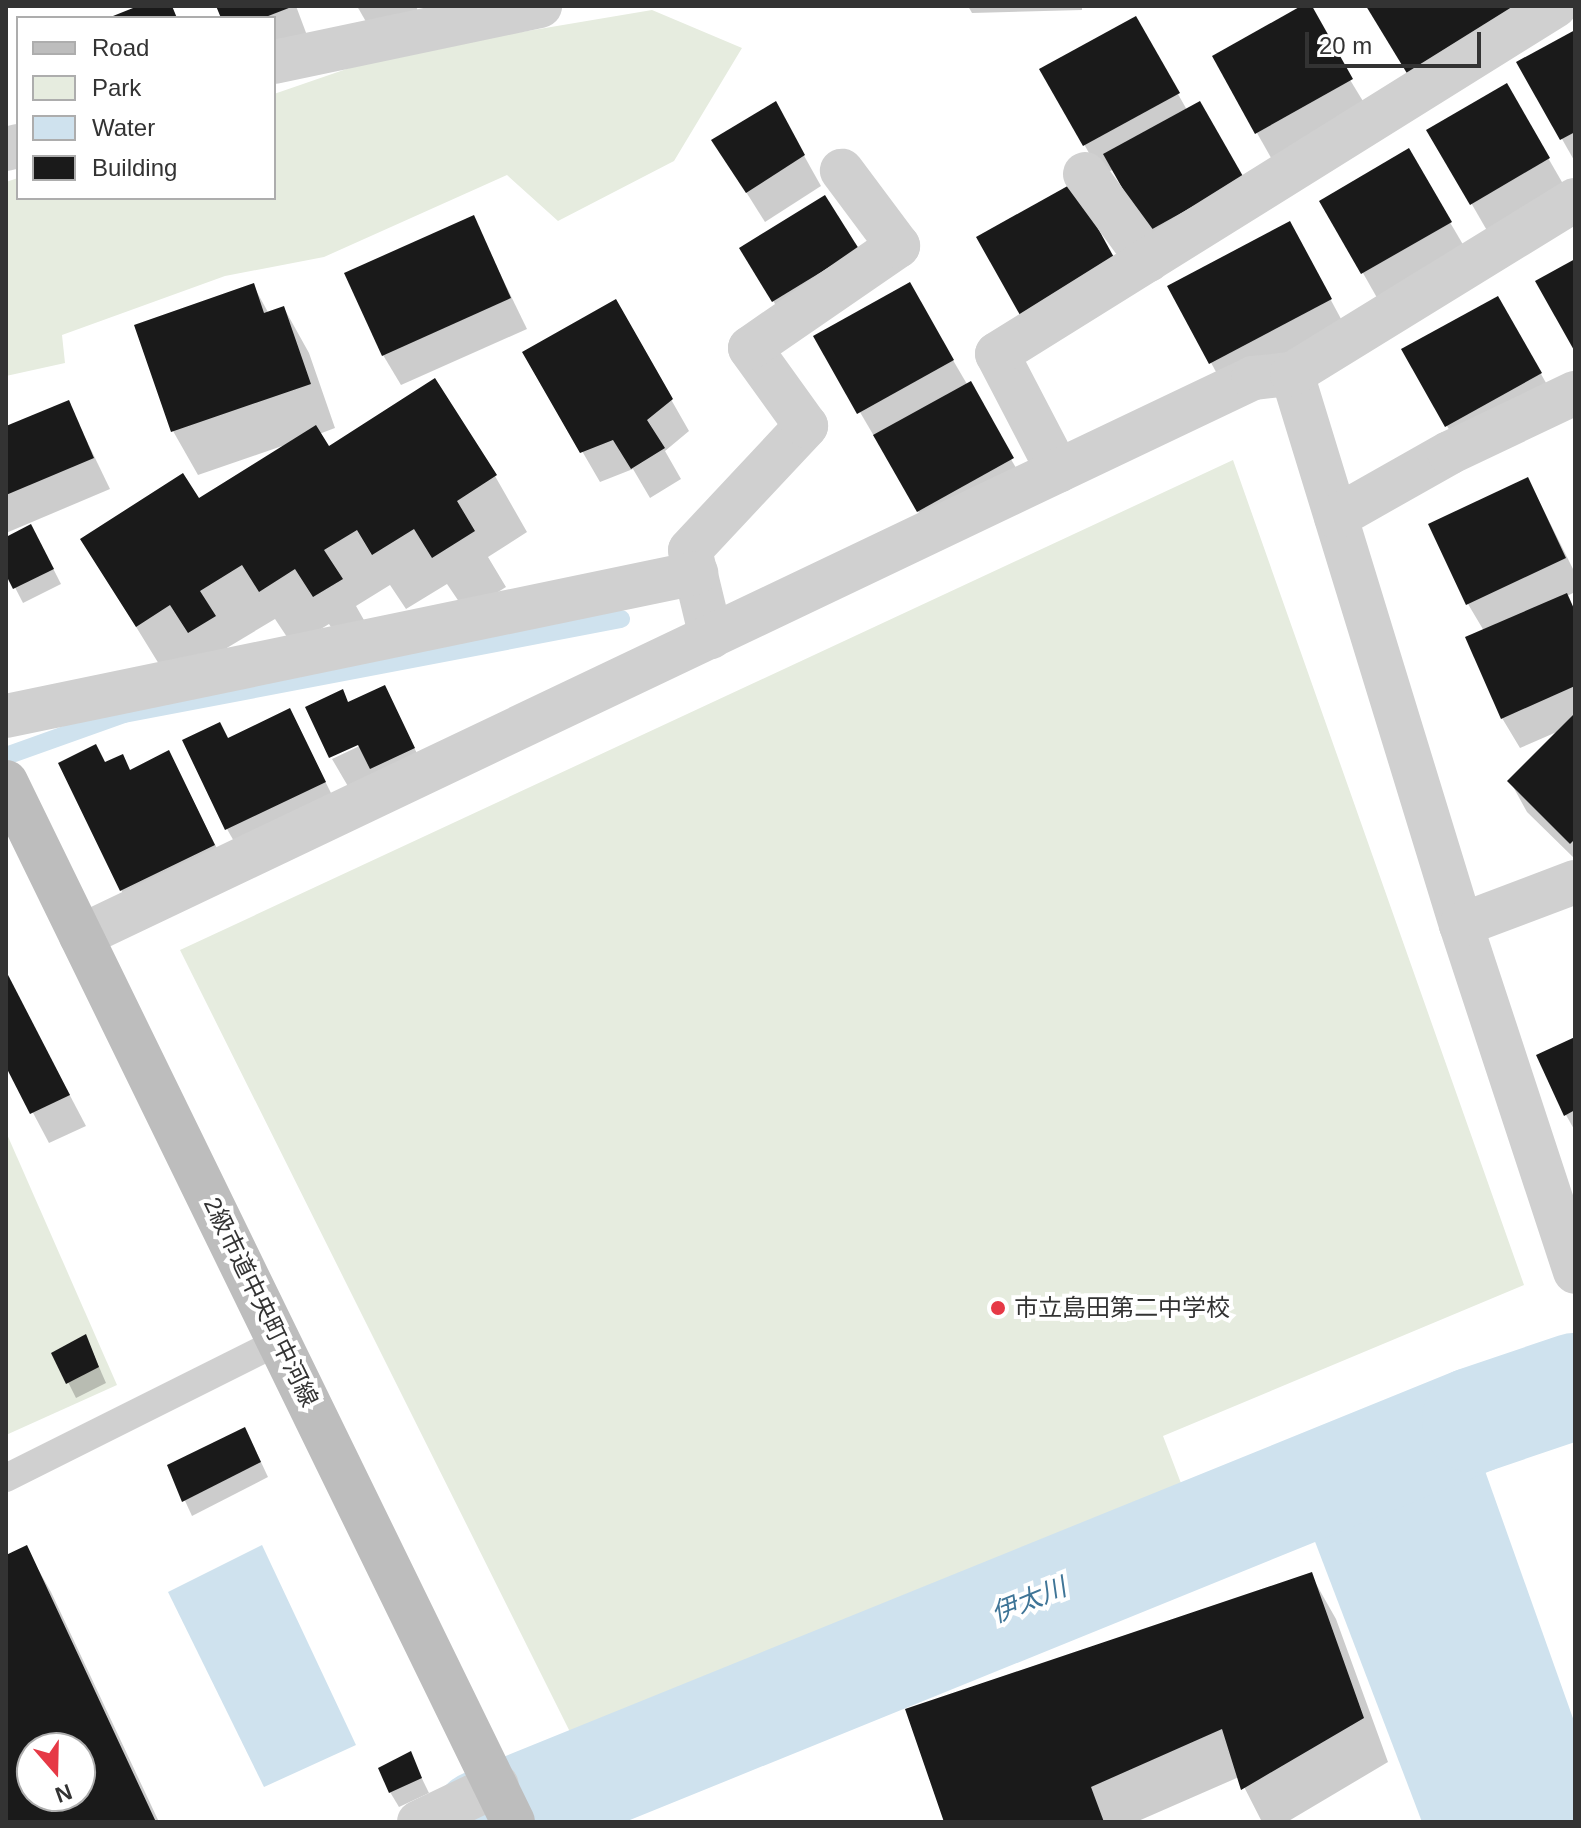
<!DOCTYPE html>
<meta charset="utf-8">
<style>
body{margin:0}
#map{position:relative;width:1581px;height:1828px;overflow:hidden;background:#fff;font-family:Helvetica,"Noto Sans JP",sans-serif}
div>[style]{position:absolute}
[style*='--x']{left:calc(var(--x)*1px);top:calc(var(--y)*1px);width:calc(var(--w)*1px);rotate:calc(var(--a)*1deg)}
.green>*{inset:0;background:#e6ecdf}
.water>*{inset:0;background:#cfe2ee}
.shadow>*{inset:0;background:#0003}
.stream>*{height:18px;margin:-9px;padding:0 9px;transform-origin:9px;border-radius:9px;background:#cfe2ee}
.river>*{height:106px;margin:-53px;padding:0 53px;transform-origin:53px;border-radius:53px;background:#cfe2ee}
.building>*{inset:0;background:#1a1a1a}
.lane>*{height:28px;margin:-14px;padding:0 14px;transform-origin:14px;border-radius:14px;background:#d0d0d0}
.street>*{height:44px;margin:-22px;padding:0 22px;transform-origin:22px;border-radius:22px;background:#d0d0d0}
.secondary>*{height:44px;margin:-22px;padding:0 22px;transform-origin:22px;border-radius:22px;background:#bdbdbd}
.dots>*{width:22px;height:22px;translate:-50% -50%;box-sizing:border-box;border:4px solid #fff;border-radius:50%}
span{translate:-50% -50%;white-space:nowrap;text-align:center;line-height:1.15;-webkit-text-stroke:8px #fff;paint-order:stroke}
.street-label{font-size:24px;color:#333}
.poi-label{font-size:24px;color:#333}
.left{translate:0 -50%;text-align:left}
.water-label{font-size:26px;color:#3f7597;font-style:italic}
.frame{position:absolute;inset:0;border:8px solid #333;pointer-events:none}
.legend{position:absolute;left:16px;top:16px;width:260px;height:184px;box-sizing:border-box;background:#fff;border:2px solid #adadad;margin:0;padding:10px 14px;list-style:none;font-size:24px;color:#333}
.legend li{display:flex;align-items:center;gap:16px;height:40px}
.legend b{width:40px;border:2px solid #adadad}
.north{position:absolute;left:16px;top:1732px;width:80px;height:80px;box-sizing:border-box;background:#fff;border:2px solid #adadad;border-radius:50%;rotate:160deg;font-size:22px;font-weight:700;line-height:32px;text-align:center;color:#333}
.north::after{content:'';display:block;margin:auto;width:28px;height:36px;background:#e63946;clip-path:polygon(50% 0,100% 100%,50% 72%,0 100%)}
.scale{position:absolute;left:1305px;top:32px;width:176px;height:36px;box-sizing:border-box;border:4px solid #333;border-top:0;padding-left:10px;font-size:24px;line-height:28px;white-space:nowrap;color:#333;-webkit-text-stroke:6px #fff;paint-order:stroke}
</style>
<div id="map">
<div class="green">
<i style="clip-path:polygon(652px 10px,742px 48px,674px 161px,558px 221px,507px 175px,324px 257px,225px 276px,62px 335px,65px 363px,6px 376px,6px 182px,18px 178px,18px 198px,274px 198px,274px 94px,390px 54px)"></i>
<i style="clip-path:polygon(1233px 460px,1524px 1285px,1163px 1436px,1187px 1499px,581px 1754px,180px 950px)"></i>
<i style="clip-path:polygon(6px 1132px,117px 1385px,6px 1435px)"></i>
</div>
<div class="water">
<i style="clip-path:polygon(1484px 1468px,1575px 1724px,1575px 1822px,1422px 1822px,1314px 1539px)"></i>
<i style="clip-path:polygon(262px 1545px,356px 1745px,264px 1787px,168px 1592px)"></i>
</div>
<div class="shadow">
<i style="clip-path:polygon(218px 6px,296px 6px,308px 38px,274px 51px,274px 18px,223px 18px)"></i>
<i style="clip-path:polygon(357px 6px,416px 6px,423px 23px,377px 41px)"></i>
<i style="clip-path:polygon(968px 6px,1082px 6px,1082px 10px,972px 13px)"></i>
<i style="clip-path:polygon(1305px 6px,1369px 111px,1274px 163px,1257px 133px)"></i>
<i style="clip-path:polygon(1135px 18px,1187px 110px,1260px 209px,1166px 261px,1114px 169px,1102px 176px,1042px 70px)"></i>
<i style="clip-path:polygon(1575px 33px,1575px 162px,1562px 139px)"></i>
<i style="clip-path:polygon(1506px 85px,1566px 189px,1489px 234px,1429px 130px)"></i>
<i style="clip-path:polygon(775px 104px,821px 186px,765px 222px,714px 141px)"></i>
<i style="clip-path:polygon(1408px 151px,1468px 253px,1380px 303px,1322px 201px)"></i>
<i style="clip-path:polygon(473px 218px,527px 329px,401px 385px,383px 355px)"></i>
<i style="clip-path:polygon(742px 248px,875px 280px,791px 331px)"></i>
<i style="clip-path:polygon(1306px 254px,1347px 330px,1228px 394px,1170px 287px)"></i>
<i style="clip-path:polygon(253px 285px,269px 314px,284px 308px,309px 353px,335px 428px,319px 434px,328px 449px,495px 476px,527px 532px,488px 557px,506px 587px,466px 612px,447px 584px,406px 609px,390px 585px,356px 606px,373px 636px,347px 652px,329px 624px,293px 646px,275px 619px,170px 682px,82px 539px,199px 501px,285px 445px,198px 475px,173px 431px)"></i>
<i style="clip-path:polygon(909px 285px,1029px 490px,936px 542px,816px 337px)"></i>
<i style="clip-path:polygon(1498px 298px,1558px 404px,1464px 456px,1404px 350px)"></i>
<i style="clip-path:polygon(615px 301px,689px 431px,665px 451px,681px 479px,650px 498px,633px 469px,600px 482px,525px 353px)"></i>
<i style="clip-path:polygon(68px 402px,110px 489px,6px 533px,6px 428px)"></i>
<i style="clip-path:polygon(1528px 479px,1575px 573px,1575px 592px,1567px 596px,1575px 610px,1575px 859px,1527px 812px,1510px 781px,1559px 731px,1520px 748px,1502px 718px,1484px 631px,1468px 604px)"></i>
<i style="clip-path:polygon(6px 539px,39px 541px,61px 584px,23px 603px,6px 570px)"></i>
<i style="clip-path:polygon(384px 688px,430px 779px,349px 788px,332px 759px,368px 742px,349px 704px)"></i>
<i style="clip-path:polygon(290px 711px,341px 813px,244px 859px,227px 829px,228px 740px)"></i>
<i style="clip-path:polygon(169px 753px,231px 876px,139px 920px,121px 890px,105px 764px,131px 772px)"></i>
<i style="clip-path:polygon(6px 974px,86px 1126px,49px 1143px,6px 1062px)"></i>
<i style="clip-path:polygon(1575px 1039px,1575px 1131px,1566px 1115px)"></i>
<i style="clip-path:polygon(86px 1337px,106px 1383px,76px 1398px,54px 1354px)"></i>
<i style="clip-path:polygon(253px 1445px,268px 1477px,192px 1516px,169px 1466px)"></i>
<i style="clip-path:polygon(evenodd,26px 1548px,51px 1592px,159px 1822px,6px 1822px,6px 1557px,26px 1548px,32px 1748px,80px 1748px,80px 1796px,32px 1796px,32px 1748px)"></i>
<i style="clip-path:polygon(1311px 1575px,1336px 1619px,1388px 1762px,1287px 1822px,1262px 1822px,1239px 1777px,1136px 1822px,947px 1822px)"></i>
<i style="clip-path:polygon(410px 1754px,429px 1793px,399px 1807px,390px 1792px)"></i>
</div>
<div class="stream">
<i style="--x:6;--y:756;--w:125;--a:-19.6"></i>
<i style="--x:124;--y:714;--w:506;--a:-10.82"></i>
</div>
<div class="river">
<i style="--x:484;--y:1822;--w:1069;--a:-22.08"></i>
<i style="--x:1475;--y:1420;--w:106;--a:-18.8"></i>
</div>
<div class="building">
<i style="clip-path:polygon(138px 6px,172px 6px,177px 18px,108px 18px)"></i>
<i style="clip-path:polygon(216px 6px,294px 6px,263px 18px,221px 18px)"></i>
<i style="clip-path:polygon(1301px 6px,1312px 6px,1353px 79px,1255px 134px,1212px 56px)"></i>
<i style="clip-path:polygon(1366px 6px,1523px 6px,1408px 75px)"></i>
<i style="clip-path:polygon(1136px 16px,1180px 93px,1083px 146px,1039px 69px)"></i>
<i style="clip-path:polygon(1575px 30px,1575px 132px,1560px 140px,1516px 62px)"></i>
<i style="clip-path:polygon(1507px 83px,1550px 158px,1470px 205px,1426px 130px)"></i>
<i style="clip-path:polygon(776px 101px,805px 155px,746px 193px,711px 140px)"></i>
<i style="clip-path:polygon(1200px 101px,1244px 178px,1147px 232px,1103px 154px)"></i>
<i style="clip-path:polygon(1409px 148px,1452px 222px,1361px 274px,1319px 201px)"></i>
<i style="clip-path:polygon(1073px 183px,1116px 261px,1020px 315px,976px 237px)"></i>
<i style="clip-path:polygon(825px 195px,859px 249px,772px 302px,739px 248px)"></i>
<i style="clip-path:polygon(474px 215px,511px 298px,382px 356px,344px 273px)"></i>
<i style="clip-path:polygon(1290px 221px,1332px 299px,1209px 364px,1167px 286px)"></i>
<i style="clip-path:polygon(1575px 259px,1575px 352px,1535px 281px)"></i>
<i style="clip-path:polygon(910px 282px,954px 360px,857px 414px,813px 336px)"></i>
<i style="clip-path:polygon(254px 283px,264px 313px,284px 306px,311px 384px,171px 432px,134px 325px)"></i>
<i style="clip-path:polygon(1498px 296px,1542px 373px,1445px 427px,1401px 349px)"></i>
<i style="clip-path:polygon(616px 299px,673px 399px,647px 420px,665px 448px,631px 469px,613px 440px,580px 453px,522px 352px)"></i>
<i style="clip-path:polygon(435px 378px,497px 475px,457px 501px,475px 531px,432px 558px,414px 529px,372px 555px,357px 530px,324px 550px,343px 579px,313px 597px,295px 569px,259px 592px,242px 565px,200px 591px,216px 616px,188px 633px,170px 605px,136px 627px,80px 539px,183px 473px,199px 498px,316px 425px,329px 446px)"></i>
<i style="clip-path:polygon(971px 381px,1014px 458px,917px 512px,873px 435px)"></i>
<i style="clip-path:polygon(69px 400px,94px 458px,6px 495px,6px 426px)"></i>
<i style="clip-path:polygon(1528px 477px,1566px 558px,1466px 605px,1428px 524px)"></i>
<i style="clip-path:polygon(31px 524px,54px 569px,13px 589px,6px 575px,6px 537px)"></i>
<i style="clip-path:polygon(1567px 593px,1575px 611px,1575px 686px,1501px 719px,1465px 637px)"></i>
<i style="clip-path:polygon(385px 685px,415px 748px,370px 769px,358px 745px,329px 758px,305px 707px,343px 689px,348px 702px)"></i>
<i style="clip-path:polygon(290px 708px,326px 782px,225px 830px,182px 740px,220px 722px,228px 738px)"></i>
<i style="clip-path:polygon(1575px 713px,1575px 839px,1570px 844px,1507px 781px)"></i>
<i style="clip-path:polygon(96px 744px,105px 762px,123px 754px,130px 770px,169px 750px,215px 845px,120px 891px,58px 763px)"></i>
<i style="clip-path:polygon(6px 971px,70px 1095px,30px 1114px,6px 1067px)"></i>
<i style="clip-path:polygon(1575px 1037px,1575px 1110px,1564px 1116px,1536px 1055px)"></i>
<i style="clip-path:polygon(86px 1334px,99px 1367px,66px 1384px,51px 1353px)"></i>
<i style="clip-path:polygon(245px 1427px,261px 1462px,182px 1502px,167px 1465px)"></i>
<i style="clip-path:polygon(evenodd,27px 1545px,156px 1822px,6px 1822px,6px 1555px,27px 1545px,32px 1748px,80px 1748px,80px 1796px,32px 1796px,32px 1748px)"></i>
<i style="clip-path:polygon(1312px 1572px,1364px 1718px,1241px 1790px,1222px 1729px,1091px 1787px,1104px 1822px,944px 1822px,905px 1709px)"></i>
<i style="clip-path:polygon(411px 1751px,422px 1778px,389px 1793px,378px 1768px)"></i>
</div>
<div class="lane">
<i style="--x:6;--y:1478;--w:306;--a:-26.6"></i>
</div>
<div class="street">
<i style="--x:274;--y:62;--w:272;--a:-11.9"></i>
<i style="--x:6;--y:149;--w:12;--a:-14"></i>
<i style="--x:1085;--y:174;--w:107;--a:53.8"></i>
<i style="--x:1292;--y:374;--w:576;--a:72.95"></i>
<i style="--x:1461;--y:925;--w:365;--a:71.8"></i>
<i style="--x:1058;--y:471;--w:132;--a:-117.5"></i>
<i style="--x:997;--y:354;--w:658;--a:-31.95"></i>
<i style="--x:1336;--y:517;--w:130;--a:-29.5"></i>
<i style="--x:1449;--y:453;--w:140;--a:-25.5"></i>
<i style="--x:711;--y:637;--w:89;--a:-103.6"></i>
<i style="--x:690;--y:550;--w:170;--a:-46.9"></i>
<i style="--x:806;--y:426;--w:96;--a:-125.7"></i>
<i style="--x:750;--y:348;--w:180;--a:-34.6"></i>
<i style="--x:898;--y:246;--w:94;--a:-126.7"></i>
<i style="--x:6;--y:716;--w:705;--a:-11.71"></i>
<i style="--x:1461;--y:925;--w:122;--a:-20.7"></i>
<i style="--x:81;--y:936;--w:1298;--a:-25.46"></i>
<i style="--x:1253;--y:378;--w:39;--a:-6"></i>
<i style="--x:1292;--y:374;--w:332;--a:-31.6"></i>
<i style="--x:419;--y:1822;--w:86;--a:-25.4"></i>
</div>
<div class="secondary">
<i style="--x:6;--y:782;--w:1157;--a:64.01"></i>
</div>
<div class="dots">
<i style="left:998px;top:1308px;background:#e63946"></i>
</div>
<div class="street-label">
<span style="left:261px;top:1302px;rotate:64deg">2級市道中央町中河線</span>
</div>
<div class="poi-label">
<span class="left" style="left:1014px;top:1308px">市立島田第二中学校</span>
</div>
<div class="water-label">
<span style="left:1029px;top:1601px;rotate:-22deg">伊太川</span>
</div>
<div class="frame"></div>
<ul class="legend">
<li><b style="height:10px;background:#bdbdbd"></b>Road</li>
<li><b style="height:22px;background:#e6ecdf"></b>Park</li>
<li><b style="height:22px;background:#cfe2ee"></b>Water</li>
<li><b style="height:22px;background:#1a1a1a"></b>Building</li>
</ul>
<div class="north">N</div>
<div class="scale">20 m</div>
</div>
